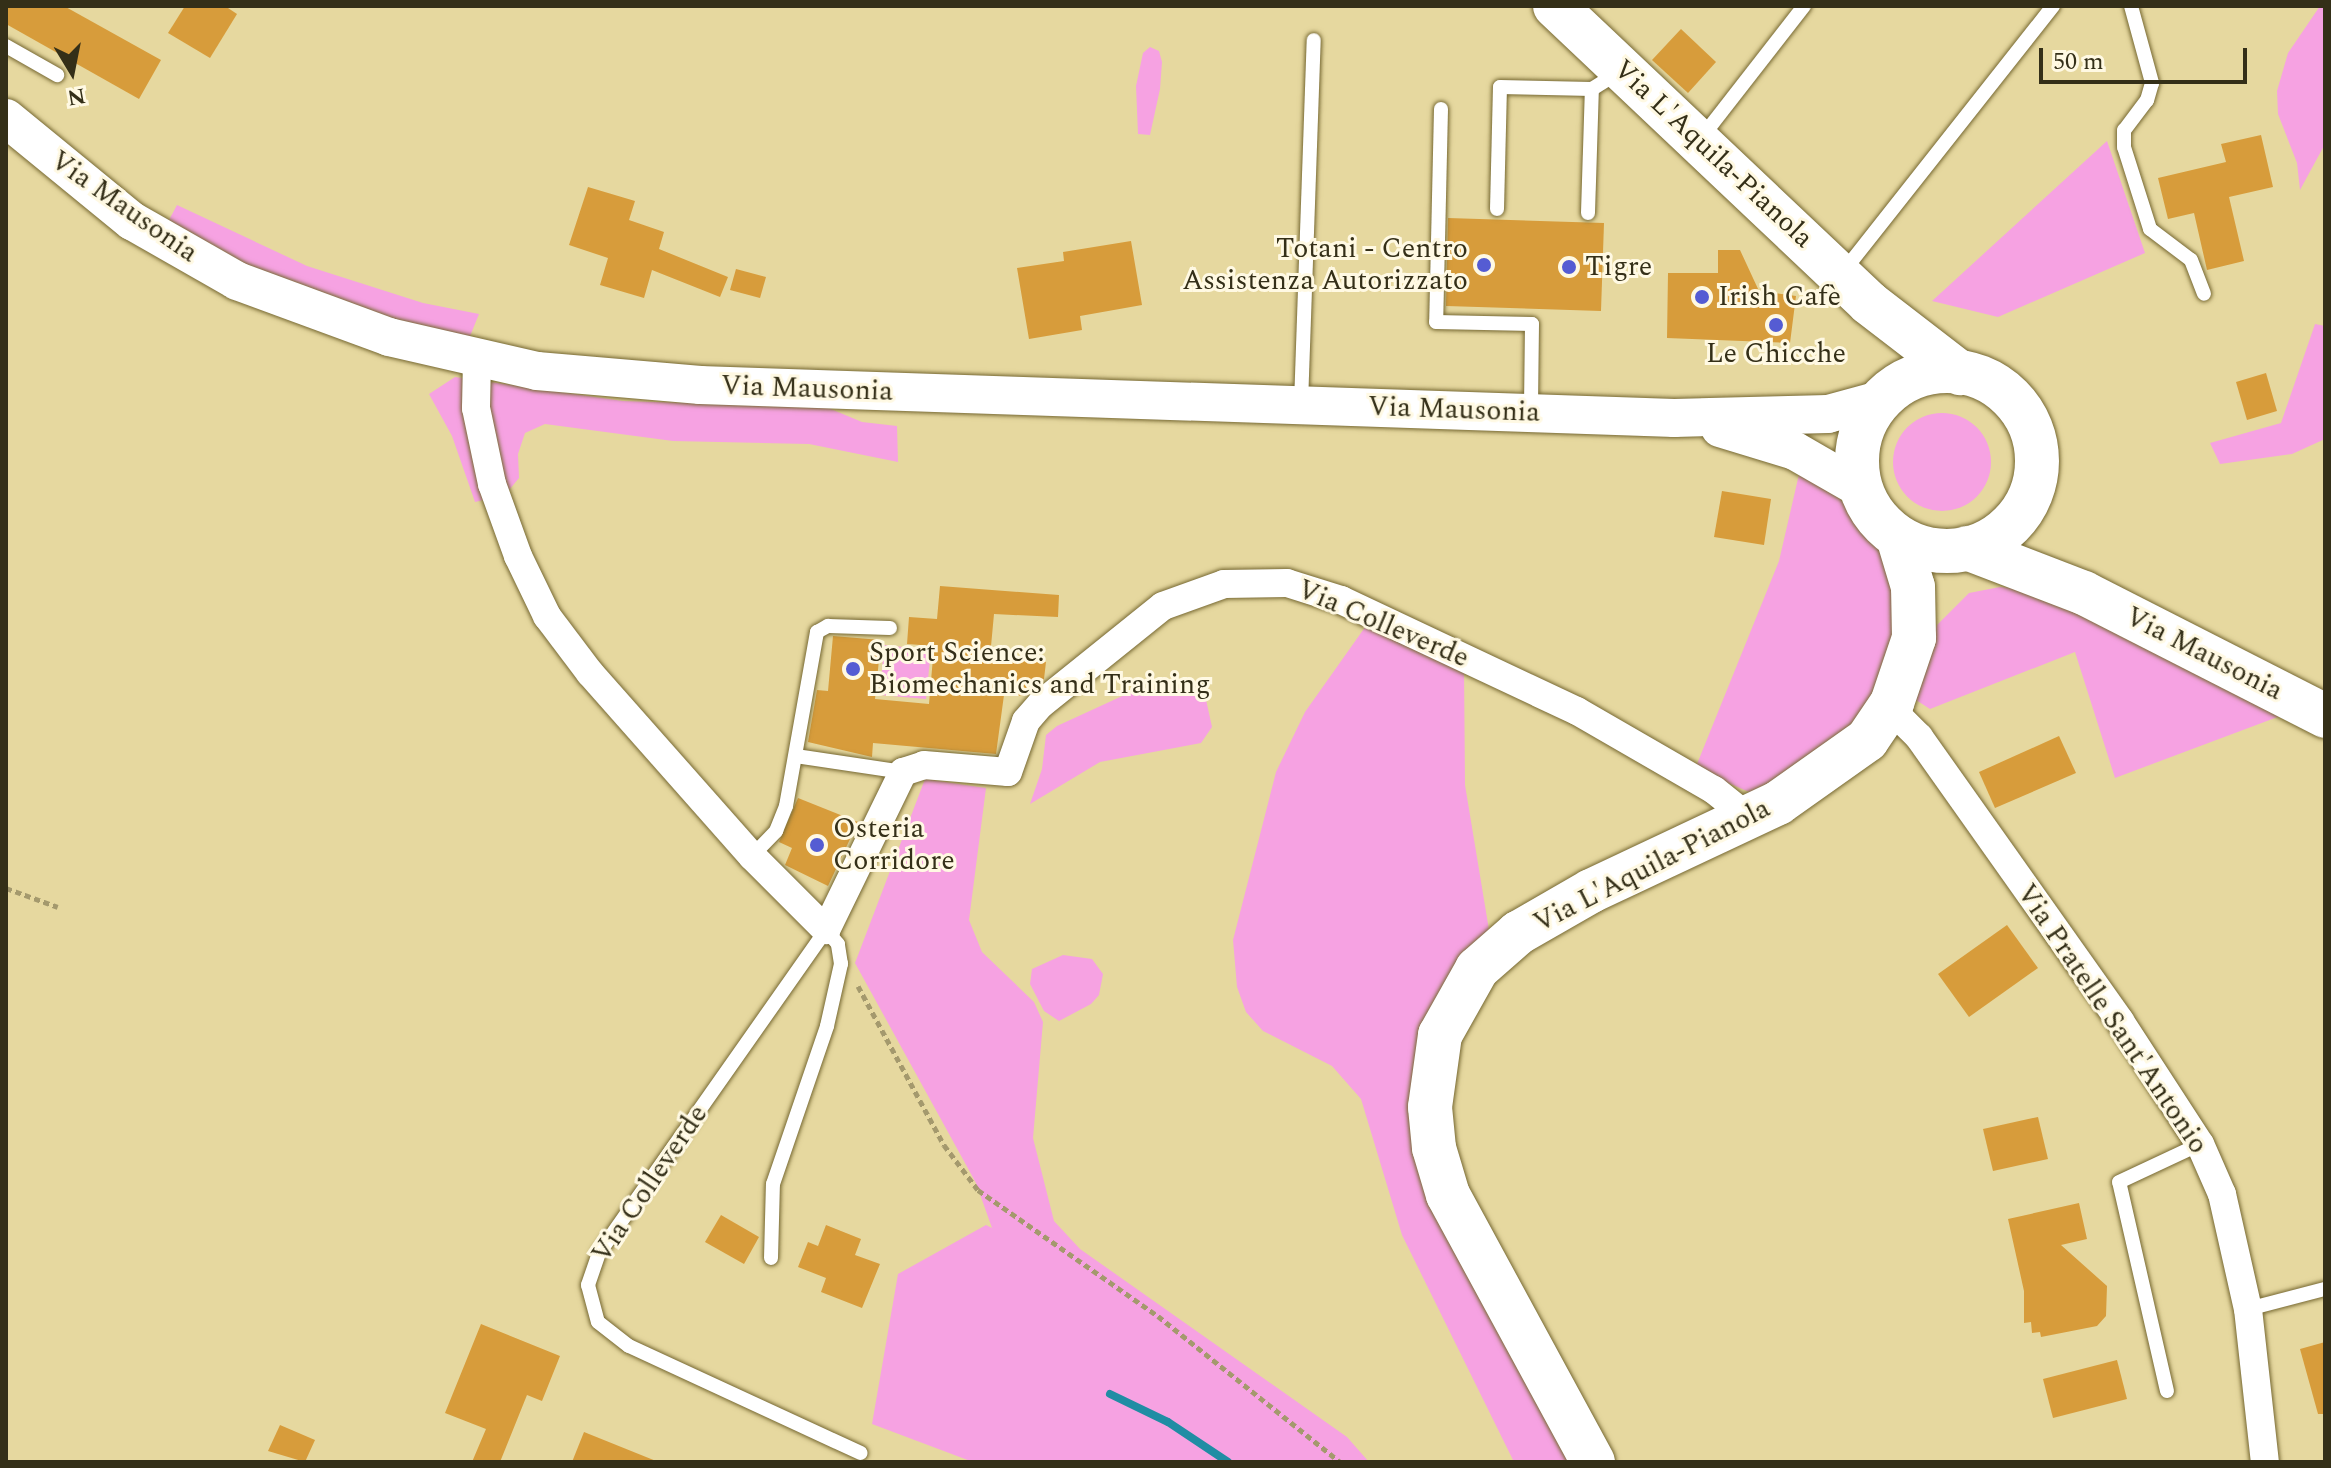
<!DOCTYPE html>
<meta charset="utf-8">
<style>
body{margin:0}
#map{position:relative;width:2331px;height:1468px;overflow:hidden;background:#e6d89f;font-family:Spectral,serif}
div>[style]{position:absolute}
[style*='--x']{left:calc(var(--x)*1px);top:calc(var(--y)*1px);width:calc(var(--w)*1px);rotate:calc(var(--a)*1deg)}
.green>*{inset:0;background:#f6a2e2}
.round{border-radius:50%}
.stream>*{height:8px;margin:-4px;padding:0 4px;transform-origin:4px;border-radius:4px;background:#208da4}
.building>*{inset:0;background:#d79c3b}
.path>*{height:5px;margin-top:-2.5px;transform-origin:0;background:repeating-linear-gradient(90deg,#a4996d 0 6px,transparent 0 10px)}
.roads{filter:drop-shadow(0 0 2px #766832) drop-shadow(0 0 2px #766832)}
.lane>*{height:14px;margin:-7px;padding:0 7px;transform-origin:7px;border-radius:7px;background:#fff}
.street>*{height:28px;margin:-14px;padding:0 14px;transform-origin:14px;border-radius:14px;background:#fff}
.secondary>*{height:38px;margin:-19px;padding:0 19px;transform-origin:19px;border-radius:19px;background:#fff}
.primary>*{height:44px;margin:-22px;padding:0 22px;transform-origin:22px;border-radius:22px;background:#fff}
.primary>.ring{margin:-22px;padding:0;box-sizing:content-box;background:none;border:44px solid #fff;border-radius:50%}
.dots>*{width:22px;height:22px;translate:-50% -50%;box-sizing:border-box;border:4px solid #fff9e3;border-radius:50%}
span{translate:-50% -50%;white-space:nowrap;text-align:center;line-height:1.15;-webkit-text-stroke:6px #fff9e3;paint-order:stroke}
.street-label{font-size:28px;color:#342f18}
.poi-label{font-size:28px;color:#342f18}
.right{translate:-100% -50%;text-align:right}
.left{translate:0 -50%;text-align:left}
.frame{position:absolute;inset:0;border:8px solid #342f18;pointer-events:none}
.north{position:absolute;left:32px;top:32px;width:80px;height:80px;-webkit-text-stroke:6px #fff9e3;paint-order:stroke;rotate:170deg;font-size:22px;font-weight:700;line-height:32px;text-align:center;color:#342f18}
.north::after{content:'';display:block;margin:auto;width:28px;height:36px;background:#342f18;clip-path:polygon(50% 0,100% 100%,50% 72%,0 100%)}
.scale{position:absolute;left:2039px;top:48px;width:208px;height:36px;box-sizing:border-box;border:4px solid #342f18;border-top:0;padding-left:10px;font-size:24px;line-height:28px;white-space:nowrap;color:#342f18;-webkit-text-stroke:6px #fff9e3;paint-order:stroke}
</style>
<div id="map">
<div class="green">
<i style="clip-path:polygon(2320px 6px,2325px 6px,2325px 144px,2300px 190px,2297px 163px,2278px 114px,2277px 91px,2288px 53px)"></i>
<i style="clip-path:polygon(1150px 47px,1159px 51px,1162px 62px,1160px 89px,1150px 135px,1138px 134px,1136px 86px,1143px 53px)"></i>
<i style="clip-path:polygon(2107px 141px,2145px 253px,1998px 317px,1932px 301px)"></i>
<i style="clip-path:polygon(177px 205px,307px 266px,423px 303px,479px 314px,466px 346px,261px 274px,169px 220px)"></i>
<i style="clip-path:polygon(2315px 324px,2325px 326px,2325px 439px,2292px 454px,2220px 464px,2210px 443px,2281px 423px)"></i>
<i style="clip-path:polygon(455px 377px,623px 401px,826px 407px,862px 422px,897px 426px,898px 462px,809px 444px,673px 441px,545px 424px,525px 433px,518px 454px,519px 478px,505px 495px,475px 502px,452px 436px,429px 394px)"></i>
<i class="round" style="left:1893px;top:413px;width:98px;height:98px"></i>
<i style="clip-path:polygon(1800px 470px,1841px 500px,1882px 547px,1902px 601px,1869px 717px,1754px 794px,1695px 769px,1779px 561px)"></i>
<i style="clip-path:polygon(2000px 587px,2015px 588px,2079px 614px,2283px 715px,2115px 778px,2075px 652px,1930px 709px,1916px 700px,1937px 625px,1969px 593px)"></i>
<i style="clip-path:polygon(1368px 623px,1464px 667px,1465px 785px,1490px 936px,1416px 1075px,1570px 1462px,1514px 1462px,1402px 1235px,1361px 1099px,1332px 1066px,1263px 1031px,1246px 1012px,1237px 987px,1233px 940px,1276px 772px,1305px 712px)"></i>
<i style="clip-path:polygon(884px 645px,931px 650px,926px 699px,880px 695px)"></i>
<i style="clip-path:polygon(1171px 687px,1205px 695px,1212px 727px,1201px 743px,1100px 762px,1030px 804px,1042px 769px,1046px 735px,1057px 726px,1131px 692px)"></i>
<i style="clip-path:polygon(925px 779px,986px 788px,969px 920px,982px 952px,1034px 1002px,1043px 1022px,1033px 1138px,1054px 1221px,1080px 1249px,1347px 1437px,1369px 1462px,973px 1462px,872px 1424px,898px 1274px,986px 1225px,992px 1228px,976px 1183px,855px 963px)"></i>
<i style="clip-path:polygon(1063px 955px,1092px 959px,1103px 974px,1099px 995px,1091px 1004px,1059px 1021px,1044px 1011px,1030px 984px,1032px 969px)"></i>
</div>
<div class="stream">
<i style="--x:1110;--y:1394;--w:64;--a:25.8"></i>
<i style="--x:1168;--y:1422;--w:72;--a:33.7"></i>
</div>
<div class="building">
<i style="clip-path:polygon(6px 6px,64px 6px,161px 60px,139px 99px,6px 24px)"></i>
<i style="clip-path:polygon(185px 6px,225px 6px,237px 14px,210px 58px,168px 33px)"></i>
<i style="clip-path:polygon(1681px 29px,1716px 62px,1688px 93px,1652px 60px)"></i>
<i style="clip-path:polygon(2261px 135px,2273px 187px,2229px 197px,2244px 261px,2207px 270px,2194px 213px,2168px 219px,2158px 178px,2226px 162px,2221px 144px)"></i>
<i style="clip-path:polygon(588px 187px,635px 201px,629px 220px,664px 232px,659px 249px,728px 277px,720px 297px,652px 270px,644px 298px,600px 285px,608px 258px,569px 245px)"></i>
<i style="clip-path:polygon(1448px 218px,1604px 223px,1601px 311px,1446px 306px)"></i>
<i style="clip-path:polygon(1131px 241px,1142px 305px,1080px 316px,1082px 330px,1029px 339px,1017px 268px,1064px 261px,1063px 252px)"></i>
<i style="clip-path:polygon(1718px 250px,1740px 250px,1759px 291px,1796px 296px,1790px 343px,1667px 338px,1668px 273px,1718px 273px)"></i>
<i style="clip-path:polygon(736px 269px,766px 277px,760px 298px,730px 290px)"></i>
<i style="clip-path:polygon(2266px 373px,2277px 411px,2247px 420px,2236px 382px)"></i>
<i style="clip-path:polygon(1722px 491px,1771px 499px,1764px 545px,1714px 537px)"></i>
<i style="clip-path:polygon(940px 586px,1059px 595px,1058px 617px,994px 614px,990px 657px,1046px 662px,1044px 679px,1025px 696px,1004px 695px,996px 754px,873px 743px,872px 757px,808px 742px,817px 690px,828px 691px,833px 636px,881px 640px,875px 699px,929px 704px,934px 646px,907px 644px,909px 617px,937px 619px)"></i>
<i style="clip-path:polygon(2059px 736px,2076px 773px,1995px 808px,1979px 772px)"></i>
<i style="clip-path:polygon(798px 798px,858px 822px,828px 886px,785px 865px,792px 848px,779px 842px)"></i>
<i style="clip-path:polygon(2007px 925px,2038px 968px,1969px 1017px,1938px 974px)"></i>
<i style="clip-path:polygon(2038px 1117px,2048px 1159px,1993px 1171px,1983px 1129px)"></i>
<i style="clip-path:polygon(2079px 1203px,2087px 1239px,2061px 1245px,2107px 1286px,2106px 1316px,2097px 1326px,2041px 1337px,2040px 1332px,2032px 1333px,2031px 1322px,2024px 1323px,2024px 1291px,2008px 1219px)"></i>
<i style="clip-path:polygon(721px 1215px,759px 1237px,744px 1264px,705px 1242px)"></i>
<i style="clip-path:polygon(826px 1225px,861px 1239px,855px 1255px,880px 1264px,862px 1308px,821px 1292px,826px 1278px,798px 1267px,808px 1242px,818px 1246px)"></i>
<i style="clip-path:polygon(481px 1324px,560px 1356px,542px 1401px,527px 1395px,500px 1462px,472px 1462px,486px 1429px,445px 1413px)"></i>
<i style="clip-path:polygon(2325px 1342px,2325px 1414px,2318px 1414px,2300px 1349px)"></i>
<i style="clip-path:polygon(2117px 1360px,2127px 1399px,2053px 1418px,2043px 1379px)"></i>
<i style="clip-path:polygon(280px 1425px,315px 1440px,305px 1462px,268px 1451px)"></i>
<i style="clip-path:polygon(584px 1432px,656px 1461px,655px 1462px,572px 1462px)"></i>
</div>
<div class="path">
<i style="--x:6;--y:888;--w:55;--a:20.1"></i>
<i style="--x:858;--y:986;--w:181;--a:61.6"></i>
<i style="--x:944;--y:1145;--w:56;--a:52.9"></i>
<i style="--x:978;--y:1190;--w:220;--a:35"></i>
<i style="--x:1158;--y:1316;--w:233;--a:38.7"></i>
</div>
<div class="roads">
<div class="lane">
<i style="--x:2131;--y:6;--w:80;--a:74.7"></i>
<i style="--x:2152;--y:83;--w:18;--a:106"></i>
<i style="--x:2147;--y:100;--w:38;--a:127"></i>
<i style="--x:2124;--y:130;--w:17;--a:90"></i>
<i style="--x:2124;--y:147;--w:86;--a:72.4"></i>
<i style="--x:2150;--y:229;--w:51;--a:37.1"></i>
<i style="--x:2191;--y:260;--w:36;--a:69"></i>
<i style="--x:6;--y:46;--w:59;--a:29.6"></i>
<i style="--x:1441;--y:109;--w:213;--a:91.3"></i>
<i style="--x:1436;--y:322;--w:96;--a:1.2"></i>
<i style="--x:1532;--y:324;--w:88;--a:90.7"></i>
<i style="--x:1702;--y:137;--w:166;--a:-52.1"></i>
<i style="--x:1497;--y:209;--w:122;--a:-88.6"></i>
<i style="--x:1500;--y:87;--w:92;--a:1.2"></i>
<i style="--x:1592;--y:89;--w:32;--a:-32"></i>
<i style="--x:1588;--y:213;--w:124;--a:-88.2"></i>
<i style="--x:1843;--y:272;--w:339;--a:-51.7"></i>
<i style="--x:1301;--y:404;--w:364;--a:-88"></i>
<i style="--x:796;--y:756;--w:108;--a:8.5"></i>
<i style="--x:752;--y:856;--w:35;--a:-46"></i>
<i style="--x:776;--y:831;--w:27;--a:-68"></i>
<i style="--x:786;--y:806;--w:177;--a:-79.9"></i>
<i style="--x:817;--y:632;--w:13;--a:-29"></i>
<i style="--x:828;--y:626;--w:62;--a:1.8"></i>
<i style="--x:771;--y:1258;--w:74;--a:-88.5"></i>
<i style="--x:773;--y:1184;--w:167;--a:-71.1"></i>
<i style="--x:827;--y:1026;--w:64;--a:-77.3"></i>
<i style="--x:841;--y:964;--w:20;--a:-99"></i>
<i style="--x:838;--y:944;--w:18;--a:-131"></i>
<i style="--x:826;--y:930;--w:395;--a:125.1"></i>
<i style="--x:599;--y:1253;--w:34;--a:109"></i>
<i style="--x:588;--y:1285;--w:38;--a:75"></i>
<i style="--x:598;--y:1322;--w:39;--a:38"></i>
<i style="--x:629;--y:1346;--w:255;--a:24.8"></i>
<i style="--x:2248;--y:1309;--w:80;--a:-14.6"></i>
<i style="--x:2167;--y:1391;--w:214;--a:-102.9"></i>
<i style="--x:2119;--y:1182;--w:89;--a:-25.1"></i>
</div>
<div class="street">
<i style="--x:477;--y:360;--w:48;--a:91.2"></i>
<i style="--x:476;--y:408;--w:78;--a:78.1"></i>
<i style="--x:492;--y:484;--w:77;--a:70.1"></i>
<i style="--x:518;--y:556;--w:67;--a:64.2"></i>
<i style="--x:547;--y:616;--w:71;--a:53"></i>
<i style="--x:590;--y:673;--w:244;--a:48.5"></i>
<i style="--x:752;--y:856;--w:105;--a:45"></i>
<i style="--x:826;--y:930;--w:176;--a:-64"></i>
<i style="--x:903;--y:772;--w:22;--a:-18"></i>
<i style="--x:924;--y:765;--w:84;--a:4.8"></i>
<i style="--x:1008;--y:772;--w:54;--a:-70.6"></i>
<i style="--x:1026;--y:721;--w:23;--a:-49"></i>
<i style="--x:1041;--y:704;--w:156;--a:-38.8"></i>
<i style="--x:1163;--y:606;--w:65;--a:-19.8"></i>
<i style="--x:1224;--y:584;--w:63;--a:-0.9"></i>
<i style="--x:1287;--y:583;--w:57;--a:17.5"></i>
<i style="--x:1341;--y:600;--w:261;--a:25.2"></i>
<i style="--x:1577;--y:711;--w:158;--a:30"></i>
<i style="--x:1714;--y:790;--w:45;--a:38.7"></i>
<i style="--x:1890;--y:708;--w:41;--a:45"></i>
<i style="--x:1919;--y:737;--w:348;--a:54.7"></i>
<i style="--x:2120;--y:1021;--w:147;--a:57"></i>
<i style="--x:2200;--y:1144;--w:55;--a:66.3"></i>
<i style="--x:2222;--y:1194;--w:118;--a:77.3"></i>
<i style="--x:2248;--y:1309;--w:154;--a:83.7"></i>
</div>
<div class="secondary">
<i style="--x:6;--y:118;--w:163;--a:39.3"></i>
<i style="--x:132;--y:221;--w:121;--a:29.7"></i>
<i style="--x:237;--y:281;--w:162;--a:20.2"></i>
<i style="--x:389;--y:337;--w:152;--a:12.9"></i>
<i style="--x:537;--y:371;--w:164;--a:4.9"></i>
<i style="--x:700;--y:385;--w:975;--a:1.94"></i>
<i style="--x:1674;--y:418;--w:154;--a:-1.5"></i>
<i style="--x:1828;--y:414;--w:57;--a:-15.3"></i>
<i style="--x:1720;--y:428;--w:78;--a:17"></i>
<i style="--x:1795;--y:451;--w:76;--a:29.9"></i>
</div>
<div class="primary">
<i style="--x:1555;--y:6;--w:432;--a:43.4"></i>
<i style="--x:1869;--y:303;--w:115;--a:37.6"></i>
<i class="ring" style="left:1857px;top:371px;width:136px;height:136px"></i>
<i style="--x:1967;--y:548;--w:125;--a:21"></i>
<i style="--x:2084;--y:593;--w:271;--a:27"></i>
<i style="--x:1593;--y:1462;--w:304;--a:-118.5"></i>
<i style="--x:1448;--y:1195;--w:49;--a:-106.6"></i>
<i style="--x:1434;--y:1148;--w:41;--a:-95.6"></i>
<i style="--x:1430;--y:1107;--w:73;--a:-82.1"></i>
<i style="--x:1440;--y:1035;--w:76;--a:-60.7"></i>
<i style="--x:1477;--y:969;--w:55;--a:-41.3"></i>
<i style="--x:1518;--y:933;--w:84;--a:-29.9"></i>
<i style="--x:1591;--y:891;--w:207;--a:-25.2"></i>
<i style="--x:1778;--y:803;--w:109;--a:-35.3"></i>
<i style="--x:1867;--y:740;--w:45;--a:-56"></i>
<i style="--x:1892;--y:703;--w:69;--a:-71.3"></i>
<i style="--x:1914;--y:638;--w:51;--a:-91.1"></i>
<i style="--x:1913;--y:587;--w:52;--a:-106.7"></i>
</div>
</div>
<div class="dots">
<i style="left:1484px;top:265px;background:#555cd3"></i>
<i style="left:1569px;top:267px;background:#555cd3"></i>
<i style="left:1702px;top:297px;background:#555cd3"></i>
<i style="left:1776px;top:325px;background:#555cd3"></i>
<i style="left:853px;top:669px;background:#555cd3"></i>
<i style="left:817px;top:845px;background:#555cd3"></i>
</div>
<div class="street-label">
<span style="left:1713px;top:154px;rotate:43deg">Via L'Aquila-Pianola</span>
<span style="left:124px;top:207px;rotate:35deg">Via Mausonia</span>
<span style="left:807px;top:389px;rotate:2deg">Via Mausonia</span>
<span style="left:1454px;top:410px;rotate:2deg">Via Mausonia</span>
<span style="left:1383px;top:624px;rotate:23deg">Via Colleverde</span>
<span style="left:2204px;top:654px;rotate:27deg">Via Mausonia</span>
<span style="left:1652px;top:866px;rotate:-27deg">Via L'Aquila-Pianola</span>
<span style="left:2112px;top:1019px;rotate:56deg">Via Pratelle Sant'Antonio</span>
<span style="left:650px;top:1184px;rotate:-56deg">Via Colleverde</span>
</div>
<div class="poi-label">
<span class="right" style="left:1468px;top:265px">Totani - Centro<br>Assistenza Autorizzato</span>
<span class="left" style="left:1585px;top:267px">Tigre</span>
<span class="left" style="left:1718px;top:297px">Irish Cafè</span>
<span style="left:1776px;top:354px">Le Chicche</span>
<span class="left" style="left:869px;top:669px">Sport Science:<br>Biomechanics and Training</span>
<span class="left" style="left:833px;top:845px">Osteria<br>Corridore</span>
</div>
<div class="frame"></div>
<div class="north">N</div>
<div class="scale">50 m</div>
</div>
